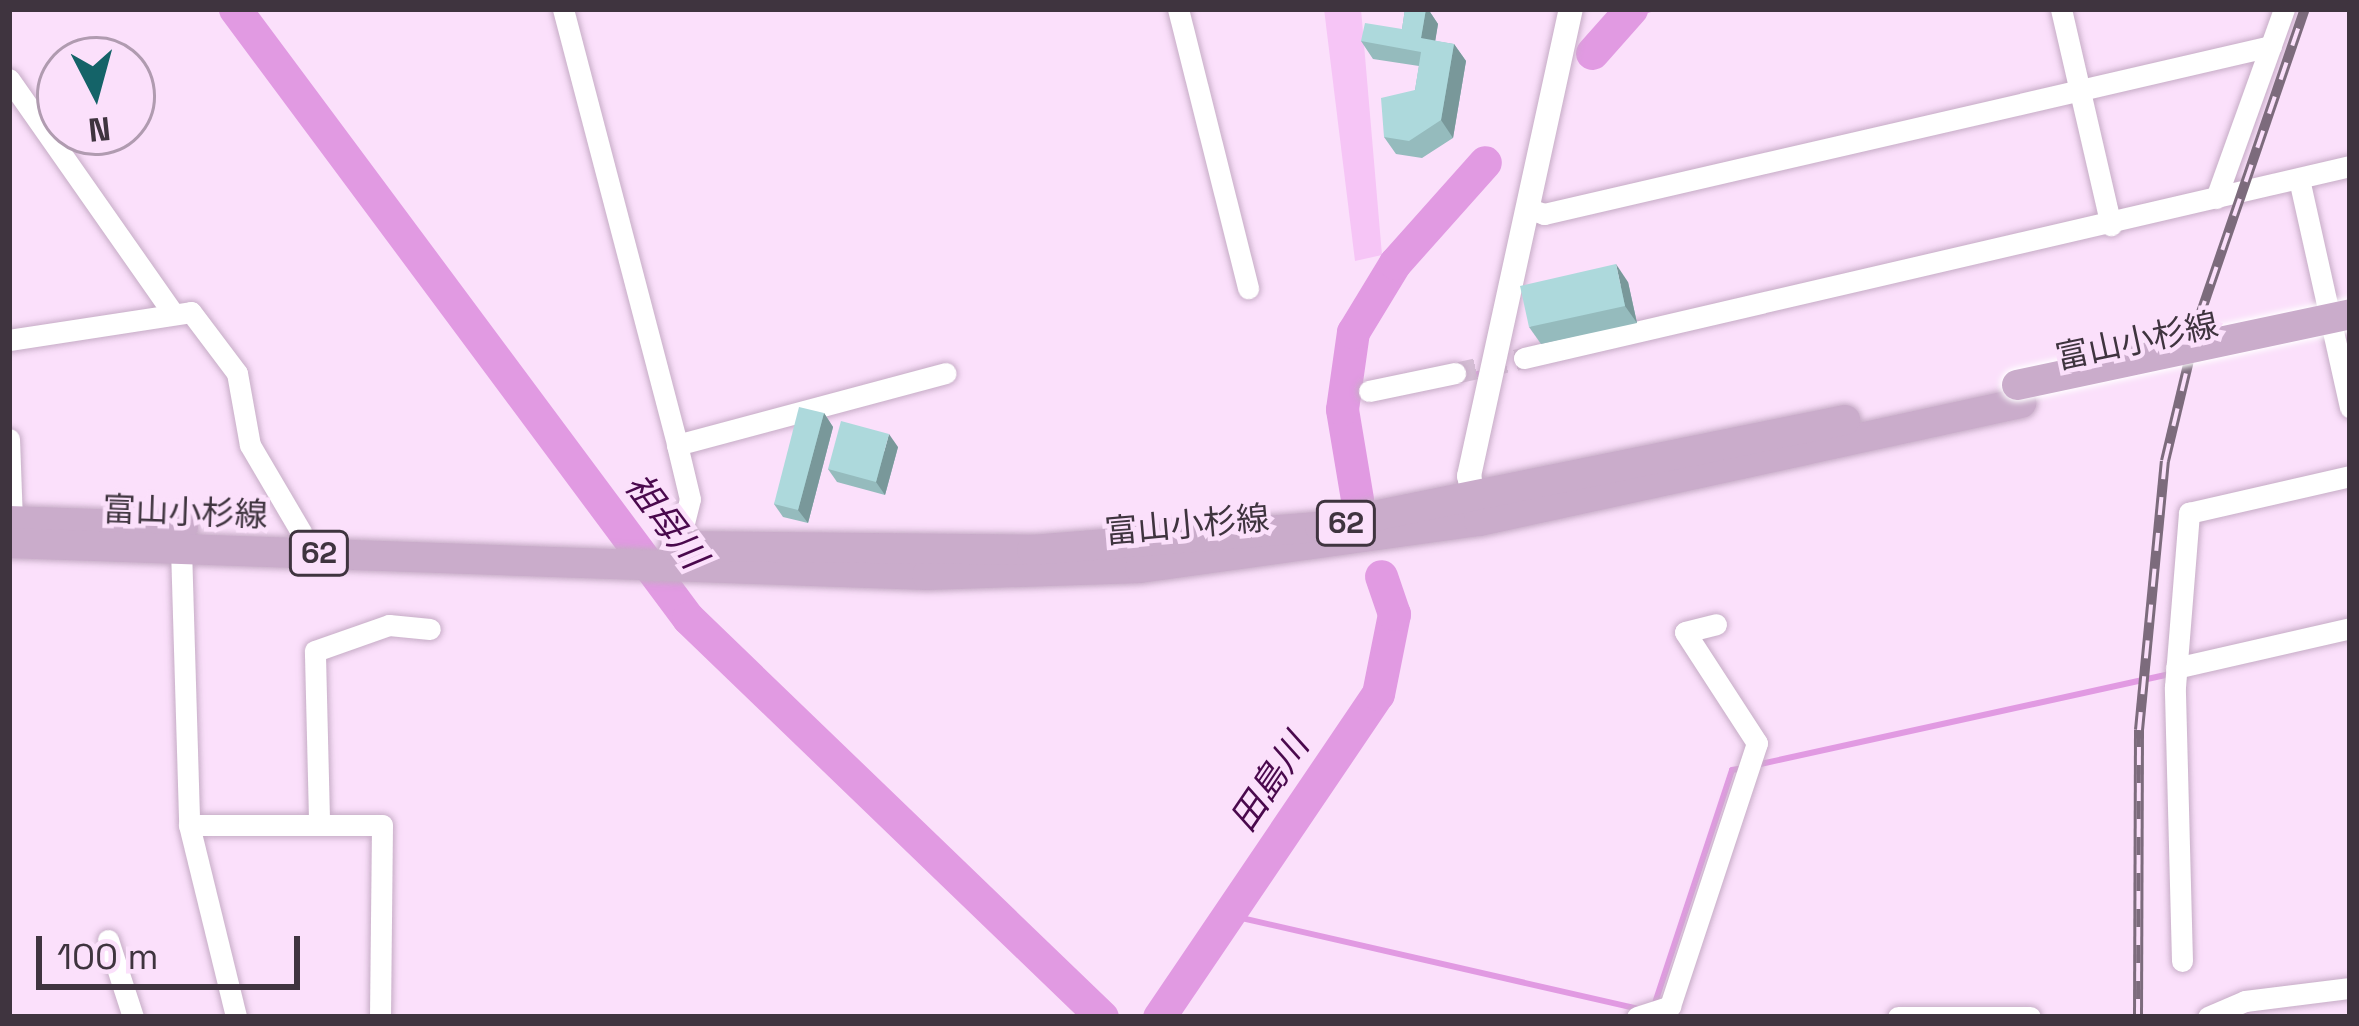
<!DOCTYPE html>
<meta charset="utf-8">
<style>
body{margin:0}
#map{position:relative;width:2359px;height:1026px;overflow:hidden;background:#fbe0fb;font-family:"Space Grotesk","Noto Sans JP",sans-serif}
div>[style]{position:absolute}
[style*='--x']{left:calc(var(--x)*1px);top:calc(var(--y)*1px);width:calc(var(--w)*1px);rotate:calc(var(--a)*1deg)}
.green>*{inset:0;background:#f6c5f6}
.stream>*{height:6px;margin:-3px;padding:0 3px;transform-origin:3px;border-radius:3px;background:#e19ae2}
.river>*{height:33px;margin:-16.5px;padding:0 16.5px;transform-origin:16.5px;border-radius:16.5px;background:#e19ae2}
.minor-tunnel>*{height:21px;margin-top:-10.5px;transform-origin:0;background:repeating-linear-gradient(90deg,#d5bed5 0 21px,transparent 0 31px)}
.roads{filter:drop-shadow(0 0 3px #c6acc6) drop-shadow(0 0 3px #c6acc6)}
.minor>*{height:21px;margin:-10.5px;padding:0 10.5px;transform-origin:10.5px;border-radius:10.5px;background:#fff}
.tertiary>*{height:24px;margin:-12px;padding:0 12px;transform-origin:12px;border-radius:12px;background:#fff}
.primary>*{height:30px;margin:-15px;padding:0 15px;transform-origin:15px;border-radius:15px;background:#caaccb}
.rail>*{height:10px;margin-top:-5px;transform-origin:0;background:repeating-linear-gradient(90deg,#fbe0fb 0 18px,#7c6b7c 0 36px);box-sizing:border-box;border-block:3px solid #7c6b7c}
.bridges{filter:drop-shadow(0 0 3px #fff) drop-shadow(0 0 3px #fff)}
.primary-bridge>*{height:30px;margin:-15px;padding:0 15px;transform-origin:15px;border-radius:15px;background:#caaccb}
.wall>*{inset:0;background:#95bbbd}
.shaded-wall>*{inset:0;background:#79989a}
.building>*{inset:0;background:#add9dc}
span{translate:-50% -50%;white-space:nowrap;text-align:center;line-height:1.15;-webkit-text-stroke:9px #fbe0fb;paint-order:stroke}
.shield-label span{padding:3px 9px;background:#fbe0fb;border:3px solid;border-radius:9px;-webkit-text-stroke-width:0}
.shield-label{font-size:30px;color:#3f343f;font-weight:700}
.street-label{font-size:33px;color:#3f343f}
.water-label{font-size:36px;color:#4a094d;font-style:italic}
.frame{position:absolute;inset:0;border:12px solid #3f343f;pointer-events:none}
.north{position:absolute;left:36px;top:36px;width:120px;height:120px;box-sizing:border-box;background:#fbe0fb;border:3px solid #b09bb0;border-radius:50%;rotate:174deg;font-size:33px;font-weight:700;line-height:48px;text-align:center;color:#3f343f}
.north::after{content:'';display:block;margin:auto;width:42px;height:54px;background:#146368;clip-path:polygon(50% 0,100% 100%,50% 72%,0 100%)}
.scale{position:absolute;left:36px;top:936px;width:264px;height:54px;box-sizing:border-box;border:6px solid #3f343f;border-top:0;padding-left:15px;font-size:36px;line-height:42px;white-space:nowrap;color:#3f343f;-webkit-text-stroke:9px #fbe0fb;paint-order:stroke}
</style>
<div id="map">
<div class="green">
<i style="clip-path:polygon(1324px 9px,1361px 9px,1382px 255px,1355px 261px)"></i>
</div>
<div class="stream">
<i style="--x:1629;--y:16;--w:23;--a:-18"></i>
<i style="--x:1458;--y:379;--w:29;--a:-14"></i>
<i style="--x:1756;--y:765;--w:425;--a:-12.4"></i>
<i style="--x:1224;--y:914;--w:423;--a:12.9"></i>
<i style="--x:1655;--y:1003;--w:245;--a:-71.7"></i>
<i style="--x:1732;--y:770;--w:11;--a:-10"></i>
</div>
<div class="river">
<i style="--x:235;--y:9;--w:759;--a:53.36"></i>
<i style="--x:688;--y:618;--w:575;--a:43.94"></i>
<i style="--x:1592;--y:53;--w:59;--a:-48.4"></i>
<i style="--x:1357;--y:499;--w:91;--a:-99.5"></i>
<i style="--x:1342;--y:409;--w:78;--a:-81.9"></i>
<i style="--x:1353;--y:332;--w:81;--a:-58.7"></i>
<i style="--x:1395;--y:263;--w:135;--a:-48.3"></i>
<i style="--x:1159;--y:1017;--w:390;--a:-55.9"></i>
<i style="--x:1378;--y:694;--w:82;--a:-78.7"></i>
<i style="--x:1394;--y:614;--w:40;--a:-108.9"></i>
</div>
<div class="minor-tunnel">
<i style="--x:1455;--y:373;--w:71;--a:-12.3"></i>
</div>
<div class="roads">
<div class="minor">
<i style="--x:563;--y:9;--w:451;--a:75.3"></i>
<i style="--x:1178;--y:9;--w:288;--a:75.9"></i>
<i style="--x:2061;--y:9;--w:222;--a:77"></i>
<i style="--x:9;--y:79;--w:286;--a:55"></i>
<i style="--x:2299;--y:179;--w:234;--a:77.4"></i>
<i style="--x:2216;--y:198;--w:201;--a:-70.2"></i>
<i style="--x:1526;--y:208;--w:19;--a:18"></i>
<i style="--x:1544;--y:214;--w:746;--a:-13.01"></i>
<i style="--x:9;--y:340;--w:184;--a:-8.7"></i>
<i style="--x:191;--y:312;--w:76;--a:53"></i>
<i style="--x:237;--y:373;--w:73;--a:79.8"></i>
<i style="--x:250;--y:445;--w:101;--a:59.6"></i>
<i style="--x:1524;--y:358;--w:848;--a:-13.09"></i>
<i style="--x:1369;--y:391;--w:88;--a:-11.8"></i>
<i style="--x:9;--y:439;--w:82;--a:87.9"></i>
<i style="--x:678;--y:547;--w:49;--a:-76"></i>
<i style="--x:690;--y:499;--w:56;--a:-103.5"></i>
<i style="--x:677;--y:445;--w:278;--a:-15"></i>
<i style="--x:181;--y:548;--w:277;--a:88.3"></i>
<i style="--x:189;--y:825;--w:198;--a:76.2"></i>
<i style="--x:2176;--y:668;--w:179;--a:-12.9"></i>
<i style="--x:319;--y:819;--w:168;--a:-91.4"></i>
<i style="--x:315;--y:651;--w:78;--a:-19.4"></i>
<i style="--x:389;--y:625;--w:41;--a:5.6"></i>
<i style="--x:189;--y:825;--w:193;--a:0"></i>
<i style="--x:382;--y:825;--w:192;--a:90.6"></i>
<i style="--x:108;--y:940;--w:81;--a:72"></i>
<i style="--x:2182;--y:961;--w:274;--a:-91.5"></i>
<i style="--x:2175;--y:687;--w:175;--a:-85.4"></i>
<i style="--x:2189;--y:513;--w:165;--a:-12.9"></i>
<i style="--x:1637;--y:1017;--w:35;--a:-18"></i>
<i style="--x:1670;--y:1006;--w:277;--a:-71.7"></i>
<i style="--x:1757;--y:743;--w:132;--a:-123"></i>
<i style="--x:1685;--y:632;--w:32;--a:-14"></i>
<i style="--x:1898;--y:1017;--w:132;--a:0"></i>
<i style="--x:2208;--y:1017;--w:40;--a:-23.4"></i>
<i style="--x:2245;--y:1001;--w:106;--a:-7.1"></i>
</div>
<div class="tertiary">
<i style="--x:1476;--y:511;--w:36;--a:-101"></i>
<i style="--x:1469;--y:476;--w:478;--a:-77.7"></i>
</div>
<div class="primary">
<i style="--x:9;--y:521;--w:174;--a:2"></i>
<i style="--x:9;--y:543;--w:919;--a:2"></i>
<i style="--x:927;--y:575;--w:213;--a:-1.9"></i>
<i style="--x:1140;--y:568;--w:342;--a:-7.9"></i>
<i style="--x:1479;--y:521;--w:555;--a:-12.28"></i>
<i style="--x:675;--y:546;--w:357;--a:0.6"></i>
<i style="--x:1032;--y:550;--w:289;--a:-4.6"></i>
<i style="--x:1320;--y:527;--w:536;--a:-11.52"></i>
</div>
</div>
<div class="rail">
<i style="--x:2138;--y:1017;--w:287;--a:-89.8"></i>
<i style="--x:2139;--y:730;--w:270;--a:-84.5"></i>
<i style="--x:2165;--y:461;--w:147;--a:-76.6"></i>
<i style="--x:2199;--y:318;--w:327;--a:-71.1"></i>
</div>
<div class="bridges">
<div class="primary-bridge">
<i style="--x:2017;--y:385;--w:340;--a:-12"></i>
</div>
</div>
<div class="wall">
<i style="clip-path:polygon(1405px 9px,1428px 9px,1438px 24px,1435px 41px,1454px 44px,1466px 61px,1453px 138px,1422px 158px,1396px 154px,1384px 137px,1415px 90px,1419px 66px,1373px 59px,1361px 41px,1402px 29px)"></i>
<i style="clip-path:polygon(1628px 282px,1637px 323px,1541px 344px,1529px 327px)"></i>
<i style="clip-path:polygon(824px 413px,833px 427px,808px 523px,783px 517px,774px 504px)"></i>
<i style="clip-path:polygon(898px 447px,885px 495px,837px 482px,828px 469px)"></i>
</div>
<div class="shaded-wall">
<i style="clip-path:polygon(1426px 9px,1428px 9px,1438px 24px,1433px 55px,1421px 38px)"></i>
<i style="clip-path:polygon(1454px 44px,1466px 61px,1453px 138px,1441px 120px)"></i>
<i style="clip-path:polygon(1616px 264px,1628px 282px,1637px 323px,1625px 306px)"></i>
<i style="clip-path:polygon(824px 413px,833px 427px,808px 523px,798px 510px)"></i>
<i style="clip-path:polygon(889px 434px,898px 447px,885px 495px,876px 482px)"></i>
</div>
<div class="building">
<i style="clip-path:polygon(1405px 9px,1426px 9px,1421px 38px,1454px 44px,1441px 120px,1409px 141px,1384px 137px,1381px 98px,1415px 90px,1421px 52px,1361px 41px,1365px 23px,1402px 29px)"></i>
<i style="clip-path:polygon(1616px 264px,1625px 306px,1529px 327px,1520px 286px)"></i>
<i style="clip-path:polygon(799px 407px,824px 413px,798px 510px,774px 504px)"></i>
<i style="clip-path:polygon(841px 421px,889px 434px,876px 482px,828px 469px)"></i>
</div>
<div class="shield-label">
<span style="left:1346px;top:523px">62</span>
<span style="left:319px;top:553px">62</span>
</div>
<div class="street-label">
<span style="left:2137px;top:342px;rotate:-12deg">富山小杉線</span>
<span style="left:185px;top:513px;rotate:2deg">富山小杉線</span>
<span style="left:1187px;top:526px;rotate:-5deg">富山小杉線</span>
</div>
<div class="water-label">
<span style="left:665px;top:521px;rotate:53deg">祖母川</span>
<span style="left:1270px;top:783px;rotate:-56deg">田島川</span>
</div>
<div class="frame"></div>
<div class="north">N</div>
<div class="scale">100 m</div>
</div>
